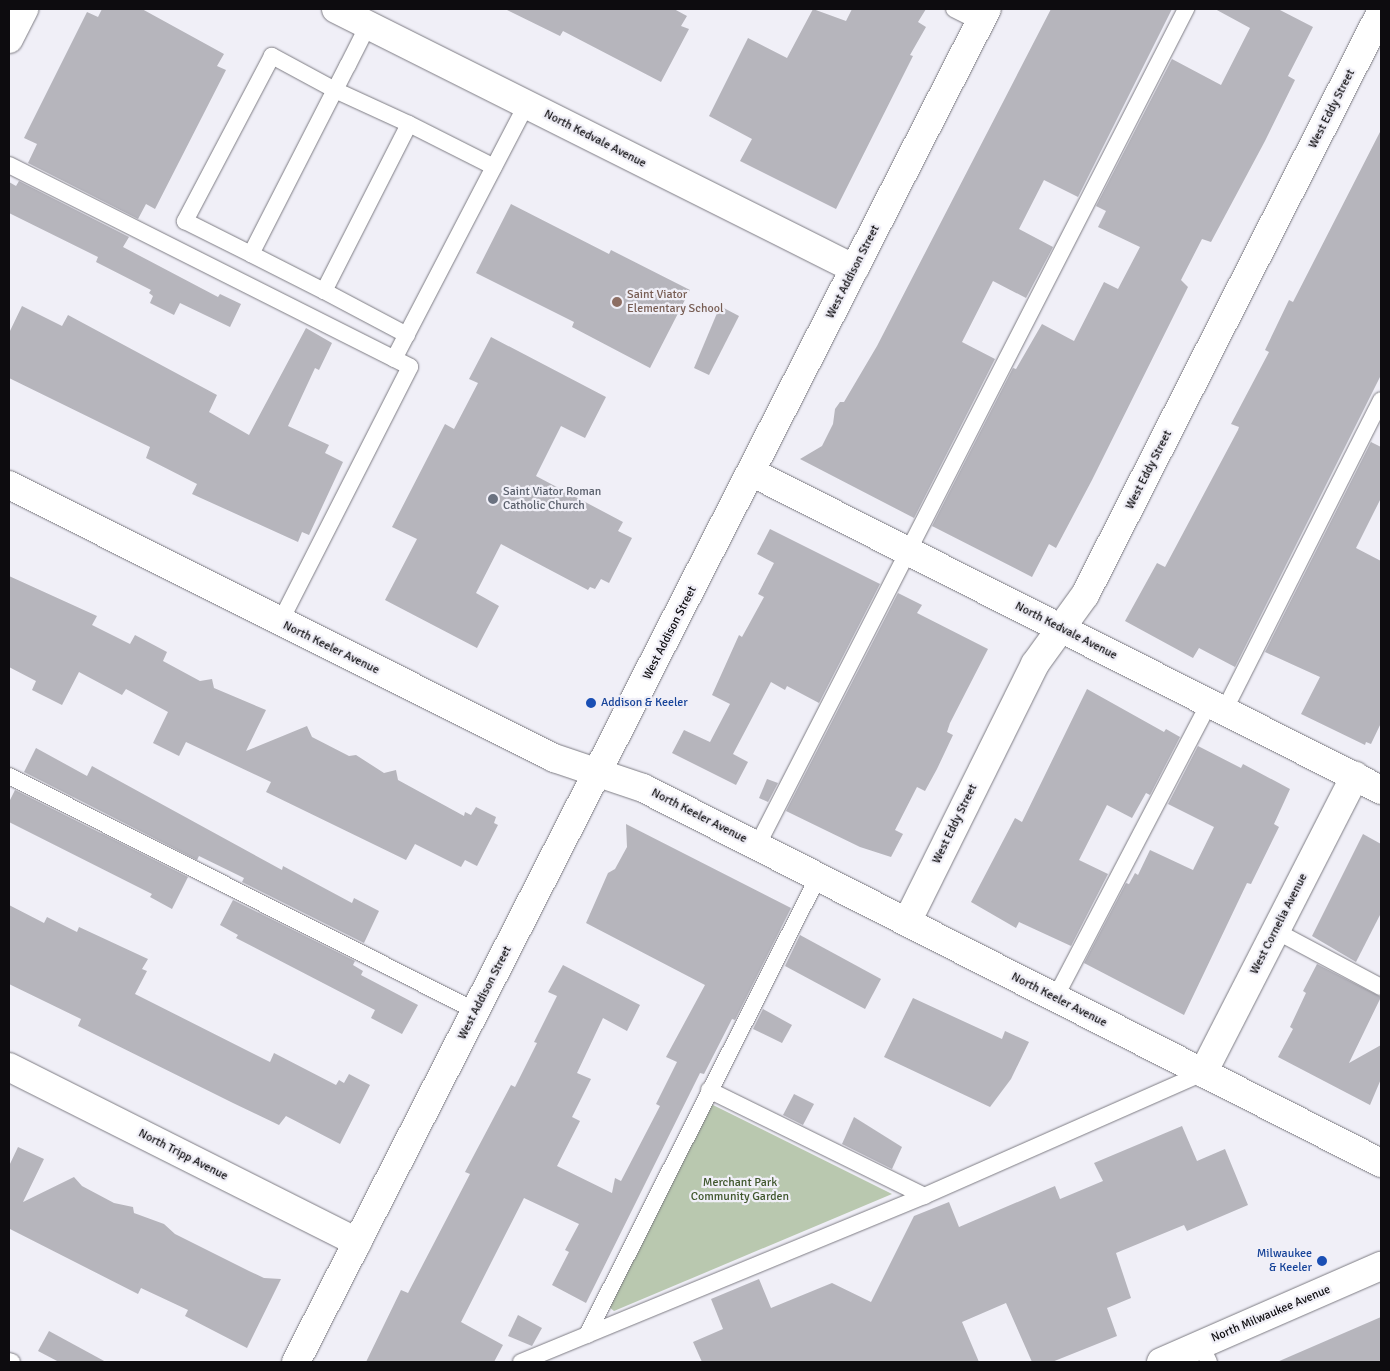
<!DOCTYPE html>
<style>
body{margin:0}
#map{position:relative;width:1390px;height:1371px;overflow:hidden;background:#f0eff7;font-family:Signika,sans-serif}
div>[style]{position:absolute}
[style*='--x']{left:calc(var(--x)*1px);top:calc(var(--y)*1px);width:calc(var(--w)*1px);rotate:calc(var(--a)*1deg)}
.green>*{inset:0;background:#b9c8af}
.building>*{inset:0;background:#b6b5bc}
.roads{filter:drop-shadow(0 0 1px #7d7c83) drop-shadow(0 0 1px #7d7c83)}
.lane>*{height:16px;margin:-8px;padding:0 8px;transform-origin:8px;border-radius:8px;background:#fff}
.street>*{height:28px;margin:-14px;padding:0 14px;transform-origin:14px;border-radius:14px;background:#fff}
.secondary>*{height:28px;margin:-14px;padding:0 14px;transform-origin:14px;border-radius:14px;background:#fff}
.dots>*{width:14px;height:14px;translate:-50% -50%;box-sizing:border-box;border:2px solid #f0eff7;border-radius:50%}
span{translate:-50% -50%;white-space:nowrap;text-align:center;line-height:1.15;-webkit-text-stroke:4.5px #f0eff7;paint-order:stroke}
.street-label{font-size:12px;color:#0d0c0f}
.education-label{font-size:12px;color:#785e54}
.left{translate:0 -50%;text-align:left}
.worship-label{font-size:12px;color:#5b616d}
.transit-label{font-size:12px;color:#164399}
.right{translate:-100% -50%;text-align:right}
.park-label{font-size:12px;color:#3f562c}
.frame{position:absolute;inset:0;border:10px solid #0d0c0f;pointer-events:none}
</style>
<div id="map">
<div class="green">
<i style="clip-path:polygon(711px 1104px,892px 1194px,614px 1311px,609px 1307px)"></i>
</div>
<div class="building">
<i style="clip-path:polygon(102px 9px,142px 9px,224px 54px,217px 66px,226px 70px,155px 209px,146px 204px,138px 219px,28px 163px,37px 144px,24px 138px,87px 12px,98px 17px)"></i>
<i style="clip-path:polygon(505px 9px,674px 9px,687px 16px,681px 26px,689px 29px,661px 82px,563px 31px,560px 36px)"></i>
<i style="clip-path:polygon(813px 9px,846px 21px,852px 9px,926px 9px,918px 22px,926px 27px,910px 55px,913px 56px,836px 209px,740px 161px,752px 139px,709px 116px,748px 38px,787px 58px)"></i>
<i style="clip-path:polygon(1051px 9px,1172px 9px,1078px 197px,1044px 180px,1019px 229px,1053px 247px,1026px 298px,993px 281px,962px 342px,995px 359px,914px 518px,800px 459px,822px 446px,833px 424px,835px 409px,840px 402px,844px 402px,877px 346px)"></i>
<i style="clip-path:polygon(1215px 9px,1278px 9px,1313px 27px,1288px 76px,1295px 80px,1265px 141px,1211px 242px,1202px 239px,1181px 280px,1188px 287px,1092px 480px,1056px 548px,1049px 544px,1032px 577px,932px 526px,1013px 368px,1016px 369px,1042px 324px,1074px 341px,1104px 282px,1118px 289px,1140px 247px,1098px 227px,1106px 211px,1096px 206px,1172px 59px,1221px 85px,1250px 28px)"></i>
<i style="clip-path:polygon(1381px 130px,1381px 375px,1235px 667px,1199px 648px,1193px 658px,1125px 621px,1157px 563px,1165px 567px,1238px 430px,1239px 427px,1231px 424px,1269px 352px,1265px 350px,1289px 300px,1293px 302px)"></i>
<i style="clip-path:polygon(19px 181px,129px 237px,123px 247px,218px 297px,220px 294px,241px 304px,230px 327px,180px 303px,174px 315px,150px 303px,153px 296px,149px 293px,151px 290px,96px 262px,98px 257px,9px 213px,9px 182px,16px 186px)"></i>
<i style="clip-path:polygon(511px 204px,609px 254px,611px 250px,690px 290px,650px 368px,572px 327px,574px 322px,476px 273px)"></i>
<i style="clip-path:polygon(22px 306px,62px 326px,68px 315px,217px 395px,209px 412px,249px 435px,306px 328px,332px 343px,319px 370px,315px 368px,288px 426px,329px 445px,325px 453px,343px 462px,309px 535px,302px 532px,298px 542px,192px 494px,197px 484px,146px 458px,150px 447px,9px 378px,9px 333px)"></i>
<i style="clip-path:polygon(720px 306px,739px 316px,709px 375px,694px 368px)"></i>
<i style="clip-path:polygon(491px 337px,606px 397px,585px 438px,561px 426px,536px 476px,623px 522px,618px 531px,632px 538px,609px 583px,601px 579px,595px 589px,590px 587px,588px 590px,501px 544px,476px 593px,499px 606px,477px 648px,385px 600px,417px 539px,392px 527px,445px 424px,454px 429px,478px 383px,469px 379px)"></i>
<i style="clip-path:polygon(1371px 442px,1381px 447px,1381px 498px,1356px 548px,1381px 561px,1381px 723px,1371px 744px,1366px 742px,1365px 745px,1301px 714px,1320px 677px,1265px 652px)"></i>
<i style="clip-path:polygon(770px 529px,880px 584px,819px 703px,787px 686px,785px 690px,771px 682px,733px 754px,748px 762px,736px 785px,672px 753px,684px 730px,710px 742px,730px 704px,712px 695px,739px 635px,742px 637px,764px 597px,758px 594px,774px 563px,757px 554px)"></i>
<i style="clip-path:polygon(9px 576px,97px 616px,92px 625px,130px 644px,135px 635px,167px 652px,163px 661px,200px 681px,212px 679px,214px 688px,266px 710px,246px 751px,307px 726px,312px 737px,349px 756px,356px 755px,384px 773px,396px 770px,398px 780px,464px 816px,465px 812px,471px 815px,476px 807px,496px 817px,494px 823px,498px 825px,477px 866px,465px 860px,461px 867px,415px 844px,406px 860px,266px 792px,271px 782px,186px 742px,179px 756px,153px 743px,168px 712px,126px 689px,122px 695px,79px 672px,62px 705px,32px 690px,36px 681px,9px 667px)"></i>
<i style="clip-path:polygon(898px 593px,922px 605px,917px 613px,988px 649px,950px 723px,947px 732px,953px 735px,937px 769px,925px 791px,917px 787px,895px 830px,903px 834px,891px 857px,860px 847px,786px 811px)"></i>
<i style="clip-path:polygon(1087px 689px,1164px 732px,1166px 729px,1180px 737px,1150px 795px,1146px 793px,1132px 818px,1107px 805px,1079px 860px,1108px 874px,1071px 946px,1019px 922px,1016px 928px,971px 902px,1015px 818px,1022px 822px)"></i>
<i style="clip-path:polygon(1198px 746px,1241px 768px,1243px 764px,1290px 789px,1274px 824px,1279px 827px,1251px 884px,1247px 883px,1184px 1015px,1084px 963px,1126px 883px,1129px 884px,1135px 873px,1138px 875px,1150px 850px,1193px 870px,1214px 827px,1168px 804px)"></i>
<i style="clip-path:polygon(36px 748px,87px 776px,92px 766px,282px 870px,283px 866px,352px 903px,354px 898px,379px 911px,364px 943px,242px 882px,244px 878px,199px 856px,197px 860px,24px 772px)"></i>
<i style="clip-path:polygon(767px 779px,778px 783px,768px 802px,759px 798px)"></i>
<i style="clip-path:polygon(15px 790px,188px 877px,172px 909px,150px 897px,152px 894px,9px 822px,9px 802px)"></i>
<i style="clip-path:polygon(626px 824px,791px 908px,735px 1020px,732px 1019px,704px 1074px,700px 1073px,586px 1303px,552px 1285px,569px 1252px,565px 1250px,579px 1224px,524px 1198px,461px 1322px,503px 1345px,494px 1362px,366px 1362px,401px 1290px,408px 1293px,470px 1174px,465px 1172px,511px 1085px,515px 1087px,537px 1043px,534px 1042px,557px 996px,548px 992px,563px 965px,640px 1005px,627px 1031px,603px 1018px,577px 1073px,591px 1079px,572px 1117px,580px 1121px,557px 1166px,612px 1193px,615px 1178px,621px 1181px,660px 1106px,656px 1104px,677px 1062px,666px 1057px,705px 985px,586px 923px,608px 873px,615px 869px,627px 847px)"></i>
<i style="clip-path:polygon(1363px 834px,1381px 844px,1381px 913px,1356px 962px,1312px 936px)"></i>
<i style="clip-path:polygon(233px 900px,355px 961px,353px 965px,363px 971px,361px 975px,418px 1005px,402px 1034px,371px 1018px,375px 1010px,236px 938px,238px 935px,220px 925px)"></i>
<i style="clip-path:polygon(9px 905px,44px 923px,47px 917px,77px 932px,79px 927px,148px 959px,142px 969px,147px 971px,135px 994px,270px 1062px,274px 1053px,336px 1085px,339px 1080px,344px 1083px,349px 1074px,370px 1085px,340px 1144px,286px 1116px,279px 1125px,233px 1103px,78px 1026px,81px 1019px,9px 984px)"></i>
<i style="clip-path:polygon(800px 935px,881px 979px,865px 1009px,785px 966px)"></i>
<i style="clip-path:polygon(1317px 964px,1381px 997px,1349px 1063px,1381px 1045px,1381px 1079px,1370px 1105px,1278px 1057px,1293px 1029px,1290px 1027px,1306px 993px,1303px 991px)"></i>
<i style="clip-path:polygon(913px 998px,1002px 1039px,1005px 1031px,1029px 1042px,1011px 1079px,990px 1107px,884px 1057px)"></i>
<i style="clip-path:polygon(763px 1009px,792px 1025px,782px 1043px,753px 1029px)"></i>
<i style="clip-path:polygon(794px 1094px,814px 1104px,803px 1125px,783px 1115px)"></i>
<i style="clip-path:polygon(854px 1117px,902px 1147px,892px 1169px,842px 1144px)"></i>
<i style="clip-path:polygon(1182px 1126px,1197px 1161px,1225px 1149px,1248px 1205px,1187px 1231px,1184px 1225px,1116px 1253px,1131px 1298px,1107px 1308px,1117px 1336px,1052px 1362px,1032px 1362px,1006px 1303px,962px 1322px,979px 1362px,702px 1362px,693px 1342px,723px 1329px,711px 1299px,759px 1279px,771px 1308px,832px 1283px,871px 1302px,914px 1216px,949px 1202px,959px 1227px,1055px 1186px,1060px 1199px,1103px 1181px,1094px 1163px)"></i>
<i style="clip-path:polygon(18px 1147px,44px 1159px,23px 1202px,74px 1177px,82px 1186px,114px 1203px,133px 1207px,134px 1213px,164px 1224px,175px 1234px,249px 1271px,264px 1278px,281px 1279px,247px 1348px,185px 1316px,188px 1310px,141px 1288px,138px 1294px,10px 1229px,9px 1232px,9px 1166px)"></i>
<i style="clip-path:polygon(518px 1315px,542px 1328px,532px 1346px,508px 1336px)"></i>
<i style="clip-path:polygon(1381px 1317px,1381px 1362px,1277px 1362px)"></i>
<i style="clip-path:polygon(49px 1331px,106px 1362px,59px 1362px,38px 1351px)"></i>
</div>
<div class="roads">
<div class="lane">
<i style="--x:954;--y:9;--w:29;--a:27"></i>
<i style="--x:409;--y:124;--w:95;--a:26.8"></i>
<i style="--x:9;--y:165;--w:449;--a:26.7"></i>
<i style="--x:410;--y:367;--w:286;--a:117"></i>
<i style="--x:251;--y:254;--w:82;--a:26.9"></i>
<i style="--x:324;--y:291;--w:187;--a:-63"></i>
<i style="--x:409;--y:124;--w:81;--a:-155.3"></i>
<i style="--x:335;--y:90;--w:72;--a:-151.6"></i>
<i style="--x:272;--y:56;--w:187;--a:117.8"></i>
<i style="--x:185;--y:221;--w:74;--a:26.6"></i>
<i style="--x:251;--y:254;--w:184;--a:-62.9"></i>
<i style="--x:335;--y:90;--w:28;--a:-63"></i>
<i style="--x:348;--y:65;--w:45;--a:-63.4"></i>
<i style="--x:324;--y:291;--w:94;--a:27.9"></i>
<i style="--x:394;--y:359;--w:288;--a:-62.5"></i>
<i style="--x:1224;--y:711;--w:348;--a:-63.2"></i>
<i style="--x:9;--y:776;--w:523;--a:26.71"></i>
<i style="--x:757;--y:846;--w:941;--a:-62.86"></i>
<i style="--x:1276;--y:931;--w:119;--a:28.1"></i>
<i style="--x:1055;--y:998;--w:333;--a:-62.4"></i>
<i style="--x:709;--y:1090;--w:240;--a:26.2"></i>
<i style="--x:587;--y:1335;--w:513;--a:-63.24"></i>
<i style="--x:1201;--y:1345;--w:19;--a:65"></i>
<i style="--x:9;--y:1361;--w:3;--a:18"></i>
<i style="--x:521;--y:1362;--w:436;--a:-22.4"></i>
<i style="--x:924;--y:1196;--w:305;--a:-23.8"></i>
</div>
<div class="street">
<i style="--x:336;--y:9;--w:580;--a:26.61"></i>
<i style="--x:9;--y:39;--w:34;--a:-63"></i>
<i style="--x:751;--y:472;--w:706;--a:26.78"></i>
<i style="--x:907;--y:922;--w:288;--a:-63.6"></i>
<i style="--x:1035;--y:664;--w:85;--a:-54.1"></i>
<i style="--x:1085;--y:595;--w:654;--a:-63.08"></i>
<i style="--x:9;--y:1067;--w:390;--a:26.7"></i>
<i style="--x:1203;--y:1073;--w:334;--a:-62.9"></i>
</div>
<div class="secondary">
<i style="--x:9;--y:485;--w:610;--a:26.61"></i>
<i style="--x:554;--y:758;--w:94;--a:18.6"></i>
<i style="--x:643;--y:788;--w:828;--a:26.94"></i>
<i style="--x:296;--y:1362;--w:1519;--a:-62.95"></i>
<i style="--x:1161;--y:1362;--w:240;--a:-23.6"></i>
</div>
</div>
<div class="dots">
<i style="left:617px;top:302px;background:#8d6e63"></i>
<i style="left:493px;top:499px;background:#6b7280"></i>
<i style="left:591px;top:703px;background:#1a4fb4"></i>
<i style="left:1322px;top:1261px;background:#1a4fb4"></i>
</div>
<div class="street-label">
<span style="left:1332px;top:109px;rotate:-63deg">West Eddy Street</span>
<span style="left:595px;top:139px;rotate:27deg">North Kedvale Avenue</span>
<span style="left:853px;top:272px;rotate:-63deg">West Addison Street</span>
<span style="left:1149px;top:470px;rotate:-63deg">West Eddy Street</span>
<span style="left:1066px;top:631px;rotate:27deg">North Kedvale Avenue</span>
<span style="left:670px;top:633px;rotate:-63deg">West Addison Street</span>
<span style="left:331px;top:648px;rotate:26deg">North Keeler Avenue</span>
<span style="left:699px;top:816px;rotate:27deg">North Keeler Avenue</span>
<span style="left:955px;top:824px;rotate:-64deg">West Eddy Street</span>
<span style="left:1279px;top:924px;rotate:-63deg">West Cornelia Avenue</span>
<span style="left:485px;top:993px;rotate:-63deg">West Addison Street</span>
<span style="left:1059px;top:1000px;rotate:27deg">North Keeler Avenue</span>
<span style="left:183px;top:1155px;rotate:27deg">North Tripp Avenue</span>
<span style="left:1271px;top:1314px;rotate:-23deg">North Milwaukee Avenue</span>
</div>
<div class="education-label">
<span class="left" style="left:627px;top:302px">Saint Viator<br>Elementary School</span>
</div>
<div class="worship-label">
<span class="left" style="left:503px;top:499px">Saint Viator Roman<br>Catholic Church</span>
</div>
<div class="transit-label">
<span class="left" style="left:601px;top:703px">Addison &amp; Keeler</span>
<span class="right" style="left:1312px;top:1261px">Milwaukee<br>&amp; Keeler</span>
</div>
<div class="park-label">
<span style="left:740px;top:1190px">Merchant Park<br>Community Garden</span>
</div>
<div class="frame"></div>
</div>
